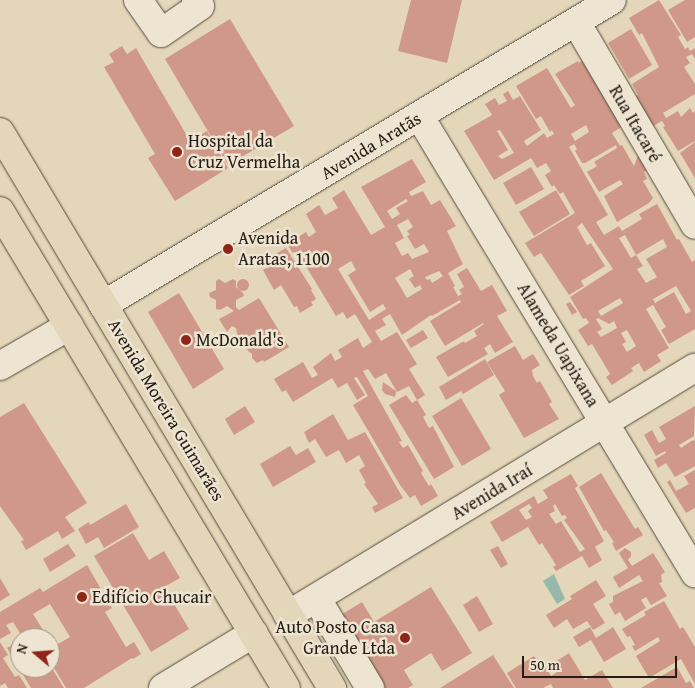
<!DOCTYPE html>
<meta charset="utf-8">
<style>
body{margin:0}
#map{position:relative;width:695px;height:688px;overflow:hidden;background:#e4d6b9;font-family:"Gentium Book Plus",serif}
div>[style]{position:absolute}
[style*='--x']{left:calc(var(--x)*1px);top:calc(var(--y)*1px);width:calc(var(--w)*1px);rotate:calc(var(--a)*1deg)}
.water>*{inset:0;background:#96b9ac}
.building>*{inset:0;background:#d09888}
.round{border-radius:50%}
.roads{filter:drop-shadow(0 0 1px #554b3d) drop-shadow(0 0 1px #554b3d)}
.minor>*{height:28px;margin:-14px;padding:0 14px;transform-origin:14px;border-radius:14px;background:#ede4d2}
.highway>*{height:28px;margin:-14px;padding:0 14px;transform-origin:14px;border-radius:14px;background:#e4d6b9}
.dots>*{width:14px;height:14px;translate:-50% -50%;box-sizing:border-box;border:2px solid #ede4d2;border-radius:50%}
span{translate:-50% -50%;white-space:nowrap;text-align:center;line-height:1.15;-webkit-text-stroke:5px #ede4d2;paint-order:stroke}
.street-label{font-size:18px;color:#251d14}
.poi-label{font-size:18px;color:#251d14}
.left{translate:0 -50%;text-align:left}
.right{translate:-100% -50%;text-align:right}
.north{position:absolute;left:10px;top:628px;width:50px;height:50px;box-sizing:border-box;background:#ede4d2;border:1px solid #9d9486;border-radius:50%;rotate:288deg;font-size:14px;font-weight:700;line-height:20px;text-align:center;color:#251d14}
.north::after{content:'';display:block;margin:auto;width:18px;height:22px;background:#8f2418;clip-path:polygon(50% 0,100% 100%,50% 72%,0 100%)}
.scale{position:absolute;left:522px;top:656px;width:155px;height:22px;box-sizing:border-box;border:2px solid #251d14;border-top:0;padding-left:6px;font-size:15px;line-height:18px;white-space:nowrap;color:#251d14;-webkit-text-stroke:4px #ede4d2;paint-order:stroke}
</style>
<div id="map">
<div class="water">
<i style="clip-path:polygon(554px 574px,565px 599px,557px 604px,543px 581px)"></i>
</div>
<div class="building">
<i style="clip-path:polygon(411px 0,462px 0,447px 63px,398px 51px)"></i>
<i style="clip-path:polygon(659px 0,681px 35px,678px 37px,685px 49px,688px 47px,690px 51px,695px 48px,695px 59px,692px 54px,686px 57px,690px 63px,684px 67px,695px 84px,695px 94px,663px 113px,666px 118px,678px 111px,681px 117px,690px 108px,693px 113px,695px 111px,695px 141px,678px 151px,663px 127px,665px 126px,662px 121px,653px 126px,635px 96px,638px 95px,632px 84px,659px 67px,642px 33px,639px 35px,629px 18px)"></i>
<i style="clip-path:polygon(685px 0,695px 0,695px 37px,687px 42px,668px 10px)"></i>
<i style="clip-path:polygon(230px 19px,294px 126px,228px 165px,165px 59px)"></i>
<i style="clip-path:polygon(631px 29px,652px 65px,629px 79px,608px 43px)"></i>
<i style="clip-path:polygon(122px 46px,127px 54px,136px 48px,190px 141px,207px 131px,228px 168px,175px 201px,148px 158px,155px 154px,104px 67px,114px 62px,109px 54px)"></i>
<i style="clip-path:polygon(evenodd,583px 60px,623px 126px,612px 133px,620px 146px,622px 145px,634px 166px,639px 153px,648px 169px,644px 172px,647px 179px,643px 181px,653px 198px,649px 203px,617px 222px,604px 196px,623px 184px,620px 180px,599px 192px,587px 172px,597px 166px,594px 162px,617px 148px,616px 145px,585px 163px,582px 163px,575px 151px,577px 149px,574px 144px,569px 147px,608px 215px,596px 222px,604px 235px,619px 226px,622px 231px,642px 219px,639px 214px,657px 204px,677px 240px,679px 239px,692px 262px,695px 260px,695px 329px,669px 344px,661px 330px,666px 327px,653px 305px,646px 309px,669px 348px,657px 355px,661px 361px,644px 372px,639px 363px,631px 368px,633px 371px,612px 385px,606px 377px,610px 374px,592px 344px,588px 346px,578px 330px,589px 323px,586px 318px,583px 319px,570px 297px,613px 269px,582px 223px,577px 227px,587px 245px,591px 243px,605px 266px,581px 281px,584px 286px,569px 295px,541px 253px,534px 257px,525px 243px,575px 213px,563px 192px,560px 194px,554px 185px,552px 187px,545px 175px,551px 171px,546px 163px,537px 168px,531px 158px,494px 180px,464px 131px,492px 115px,485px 104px,495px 98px,499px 105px,507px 101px,503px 94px,508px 91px,513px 100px,520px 96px,541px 130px,524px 141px,527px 146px,544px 133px,547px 138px,554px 134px,552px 130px,550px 132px,541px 116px,536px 119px,516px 86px,547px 68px,571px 108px,575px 105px,555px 74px,578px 61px,579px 63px,583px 60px,586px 125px,589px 132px,575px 141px,571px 134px,586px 125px,583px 60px,500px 130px,514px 153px,502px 159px,498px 156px,508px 150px,497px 131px,500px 130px,583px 60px,625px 235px,636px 255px,631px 258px,619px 238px,625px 235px,583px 60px,663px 239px,667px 247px,646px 259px,657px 277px,646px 283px,637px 269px,643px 266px,636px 255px,663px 239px,583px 60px,676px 286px,691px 311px,686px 314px,674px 292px,655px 303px,653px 299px,676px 286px,583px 60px,620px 298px,623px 303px,601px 316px,598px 311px,620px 298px,583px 60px,598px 318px,609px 324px,614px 321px,617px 328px,601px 337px,597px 332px,602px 329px,596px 319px,598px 318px,583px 60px,627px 330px,636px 346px,627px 352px,622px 344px,626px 342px,621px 333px,627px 330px)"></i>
<i style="clip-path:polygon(695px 142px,695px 178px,680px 153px)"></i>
<i style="clip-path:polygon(evenodd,412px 159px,426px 182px,409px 192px,411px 196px,423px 191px,431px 205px,440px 200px,456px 226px,447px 231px,463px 264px,448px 273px,455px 286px,453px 287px,458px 296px,462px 294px,459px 290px,464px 287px,457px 274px,467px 268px,481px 291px,492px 285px,507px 311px,497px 316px,513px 342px,495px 353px,490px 344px,484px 348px,488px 354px,448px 377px,436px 357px,464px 341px,465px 343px,477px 336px,474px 331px,484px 324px,483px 323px,445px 346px,430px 321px,461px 302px,460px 300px,432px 316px,431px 315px,402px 335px,390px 314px,382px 319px,386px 325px,375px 331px,381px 341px,397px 332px,417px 364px,409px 369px,425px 395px,417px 400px,409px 386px,397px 392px,386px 373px,375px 379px,368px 369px,363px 371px,402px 441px,399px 442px,403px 448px,408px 445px,423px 471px,421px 473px,429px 486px,431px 484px,438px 496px,421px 506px,415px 495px,410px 498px,400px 485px,353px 405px,368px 396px,357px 377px,354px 378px,365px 395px,357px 400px,347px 383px,338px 388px,332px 378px,293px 402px,286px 390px,282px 392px,274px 379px,303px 362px,312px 378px,318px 375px,313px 367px,331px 353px,335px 361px,342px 357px,338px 350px,358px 338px,363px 348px,372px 342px,355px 314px,347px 319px,343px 312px,336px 316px,298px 253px,294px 255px,287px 244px,306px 232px,309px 237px,316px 232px,306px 214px,319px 205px,325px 215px,338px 208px,332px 198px,344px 190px,371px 235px,385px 227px,361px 187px,412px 159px,406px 199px,408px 201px,396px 208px,400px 214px,392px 219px,387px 211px,406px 199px,412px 159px,408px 219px,413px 227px,407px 231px,410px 235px,407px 236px,415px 249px,424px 244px,429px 252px,412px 259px,408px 253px,402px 256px,395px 243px,404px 238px,397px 225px,408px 219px,412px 159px,351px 261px,356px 270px,348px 275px,370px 312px,383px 304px,386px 309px,369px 320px,338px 269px,351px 261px,412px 159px,410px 269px,414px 276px,409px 279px,415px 288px,420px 285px,422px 289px,407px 298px,395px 278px,410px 269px,412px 159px,439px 271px,443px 276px,432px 283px,430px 279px,427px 280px,425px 277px,439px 271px)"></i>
<i style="clip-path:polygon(531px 167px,544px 189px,516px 205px,503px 183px)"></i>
<i style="clip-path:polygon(556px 190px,570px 214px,534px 236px,519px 212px)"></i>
<i style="clip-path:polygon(286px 248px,312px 289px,311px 290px,316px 299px,311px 302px,313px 305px,300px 313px,297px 306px,294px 307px,281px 285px,274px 290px,263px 270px,272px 265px,268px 258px)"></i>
<i style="clip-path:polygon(219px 279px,225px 283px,233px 279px,236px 281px,236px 287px,243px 293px,244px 296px,236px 300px,236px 307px,239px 310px,259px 298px,289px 347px,264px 362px,263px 360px,257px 363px,252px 358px,252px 354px,247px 350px,248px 346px,242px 342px,242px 338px,237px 334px,236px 328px,232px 326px,227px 332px,219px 319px,234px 311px,227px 306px,220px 310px,216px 309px,216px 300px,210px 297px,209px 293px,216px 290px,216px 281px)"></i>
<i class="round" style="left:237px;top:279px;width:12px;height:12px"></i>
<i style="clip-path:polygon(179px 293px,224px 369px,193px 389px,148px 312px)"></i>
<i style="clip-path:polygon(570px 302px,577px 312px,572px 315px,566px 304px)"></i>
<i style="clip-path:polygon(423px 330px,428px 338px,411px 348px,406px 340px)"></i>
<i style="clip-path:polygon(515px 346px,523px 360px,533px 354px,540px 365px,532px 370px,533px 376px,537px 383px,540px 381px,552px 402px,549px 404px,559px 419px,524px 438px,499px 395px,505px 391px,487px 362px)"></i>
<i style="clip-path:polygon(485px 359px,494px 375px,463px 394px,461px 391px,446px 400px,439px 387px)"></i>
<i style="clip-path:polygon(383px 382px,396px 391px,395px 397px,385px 394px,382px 390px)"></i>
<i style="clip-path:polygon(406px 395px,412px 403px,417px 400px,426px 415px,423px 417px,429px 428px,433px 426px,454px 467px,434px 479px,389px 405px)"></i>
<i style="clip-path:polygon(461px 398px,491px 449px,462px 466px,432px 416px)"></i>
<i style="clip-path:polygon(24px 403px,87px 503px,65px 517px,75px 531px,62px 539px,58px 531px,26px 550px,21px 541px,24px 540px,0 506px,0 417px)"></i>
<i style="clip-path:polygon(245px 406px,255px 422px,234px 435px,225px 419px)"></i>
<i style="clip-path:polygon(695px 406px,694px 436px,679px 445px,681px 448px,693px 440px,695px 441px,695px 466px,675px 477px,666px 463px,658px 468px,654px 460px,666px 453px,665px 451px,656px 456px,644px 435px,652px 430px,659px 443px,666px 439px,659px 427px)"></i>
<i style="clip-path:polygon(333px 414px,348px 440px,365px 432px,403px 498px,375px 513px,372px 507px,378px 504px,364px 484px,366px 483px,359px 470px,365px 466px,359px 455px,346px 463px,339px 450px,326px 457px,315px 439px,309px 443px,304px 432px)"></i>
<i style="clip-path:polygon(290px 446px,296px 455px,308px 448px,316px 462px,273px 487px,260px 464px)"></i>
<i style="clip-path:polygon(695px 470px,695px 508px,686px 513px,667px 482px,670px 480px,676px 491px,689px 484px,684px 476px)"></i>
<i style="clip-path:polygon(601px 473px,635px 529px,638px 527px,643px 535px,616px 551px,612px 543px,614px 542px,606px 530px,604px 531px,579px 487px)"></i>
<i style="clip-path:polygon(evenodd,571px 474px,578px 486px,575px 488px,604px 541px,595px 547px,602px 560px,589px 568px,582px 556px,556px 571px,553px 567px,556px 565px,542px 543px,539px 545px,528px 527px,502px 542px,490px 522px,534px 496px,538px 504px,548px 498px,543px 490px,571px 474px,529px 504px,532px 508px,528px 511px,532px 517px,526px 520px,519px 510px,529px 504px,571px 474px,555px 504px,562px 516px,565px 515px,567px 518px,564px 520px,585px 549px,580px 552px,561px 521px,556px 524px,549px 514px,555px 511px,553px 506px,555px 504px)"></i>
<i style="clip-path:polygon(126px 504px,139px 527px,104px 548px,98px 537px,86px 544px,78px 529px,89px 522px,90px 525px)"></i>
<i style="clip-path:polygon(133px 533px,149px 560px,164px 551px,180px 578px,164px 587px,189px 629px,151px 652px,94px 556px)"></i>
<i style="clip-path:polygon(68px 544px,76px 556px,50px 572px,43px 559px)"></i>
<i style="clip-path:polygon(498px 546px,508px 564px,501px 568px,490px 550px)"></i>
<i style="clip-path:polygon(625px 548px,631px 552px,631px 556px,628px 560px,632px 566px,653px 553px,665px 572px,661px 575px,662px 582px,659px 583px,667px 596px,651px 605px,646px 597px,641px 600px,646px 608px,625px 621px,620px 612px,615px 615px,609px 604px,613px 602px,613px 596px,643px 581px,639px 575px,619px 588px,613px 577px,628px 568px,619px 553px)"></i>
<i style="clip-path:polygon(87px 565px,112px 608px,105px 612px,126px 647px,134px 642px,141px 654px,133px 659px,132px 658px,84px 688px,66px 688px,50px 661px,50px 642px,53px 647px,70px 637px,50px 604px,33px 614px,48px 638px,23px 638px,13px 622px,6px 625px,11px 633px,0 639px,0 612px,40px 588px,43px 592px)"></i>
<i style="clip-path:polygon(0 578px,10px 595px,0 601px)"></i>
<i style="clip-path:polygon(596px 580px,606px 596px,593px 604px,605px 623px,593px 630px,587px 621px,573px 629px,567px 619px,554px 628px,546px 615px,572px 599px,570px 596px)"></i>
<i style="clip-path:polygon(431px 587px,472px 653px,442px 671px,431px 653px,404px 670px,413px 685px,408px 688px,376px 688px,336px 618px,362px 602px,374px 622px)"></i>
<i style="clip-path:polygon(477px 596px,493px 624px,479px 632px,463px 605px)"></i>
<i style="clip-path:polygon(664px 601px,680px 629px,683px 627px,695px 647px,695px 684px,681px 659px,649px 678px,636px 656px,660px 641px,658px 637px,635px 651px,632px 646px,635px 645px,630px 636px,627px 637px,622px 629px,646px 615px,644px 612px)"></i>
<i style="clip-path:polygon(590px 627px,596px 638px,613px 627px,626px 649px,604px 662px,591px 640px,579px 647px,573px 637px)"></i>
<i style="clip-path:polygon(20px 640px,20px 668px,50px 668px,50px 665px,64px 688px,31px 688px,7px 648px)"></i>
<i style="clip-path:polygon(0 642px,8px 655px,3px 658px,15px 677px,19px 675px,27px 688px,8px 688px,5px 683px,0 686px)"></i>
<i style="clip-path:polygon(569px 653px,585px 680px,602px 670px,613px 688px,553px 688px,551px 684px,543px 688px,516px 688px,507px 673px,534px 656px,542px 669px,546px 667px,551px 676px,560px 670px,555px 662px)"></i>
<i style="clip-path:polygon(493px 655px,514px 688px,440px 688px)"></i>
<i style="clip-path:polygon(677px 667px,686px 683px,690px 681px,694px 688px,641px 688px)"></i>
</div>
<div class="roads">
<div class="minor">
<i style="--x:138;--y:0;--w:40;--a:55.1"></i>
<i style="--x:161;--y:33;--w:47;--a:-34.7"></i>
<i style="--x:200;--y:6;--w:7;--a:-124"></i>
<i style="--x:576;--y:22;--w:235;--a:59.6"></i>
<i style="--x:420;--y:117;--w:533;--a:58.91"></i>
<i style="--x:103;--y:305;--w:593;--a:-30.93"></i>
<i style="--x:0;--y:366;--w:80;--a:-30.1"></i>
<i style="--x:317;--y:599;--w:104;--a:59.2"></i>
<i style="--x:288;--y:615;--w:476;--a:-31.3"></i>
<i style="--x:163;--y:688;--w:106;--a:-31.1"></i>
</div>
<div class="highway">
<i style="--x:0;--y:132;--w:648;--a:59.16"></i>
<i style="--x:0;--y:211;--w:556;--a:59.05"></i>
</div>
</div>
<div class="dots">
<i style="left:177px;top:152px;background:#8f2418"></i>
<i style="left:228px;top:249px;background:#8f2418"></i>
<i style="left:186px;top:340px;background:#8f2418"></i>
<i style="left:82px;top:597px;background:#8f2418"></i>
<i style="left:405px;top:638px;background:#8f2418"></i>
</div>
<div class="street-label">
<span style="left:635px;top:124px;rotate:60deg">Rua Itacaré</span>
<span style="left:371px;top:146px;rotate:-31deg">Avenida Aratãs</span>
<span style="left:558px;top:345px;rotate:59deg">Alameda Uapixana</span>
<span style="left:166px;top:410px;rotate:59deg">Avenida Moreira Guimarães</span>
<span style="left:492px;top:492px;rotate:-31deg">Avenida Iraí</span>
</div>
<div class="poi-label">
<span class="left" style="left:188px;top:152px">Hospital da<br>Cruz Vermelha</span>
<span class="left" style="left:238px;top:249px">Avenida<br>Aratas, 1100</span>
<span class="left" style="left:196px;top:340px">McDonald's</span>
<span class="left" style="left:92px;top:597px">Edifício Chucair</span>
<span class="right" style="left:395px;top:638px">Auto Posto Casa<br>Grande Ltda</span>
</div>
<div class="north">N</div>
<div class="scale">50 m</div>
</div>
